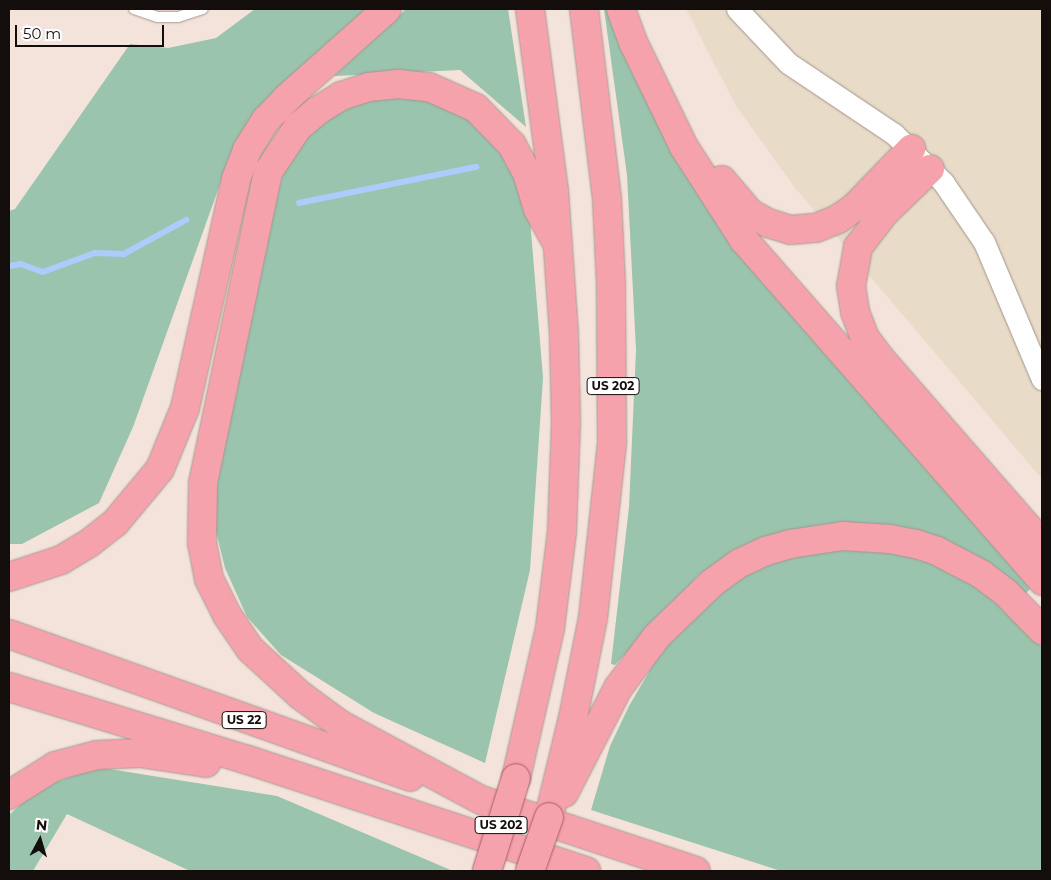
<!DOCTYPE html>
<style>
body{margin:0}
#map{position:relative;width:1051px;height:880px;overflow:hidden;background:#f4e3db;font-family:Montserrat,sans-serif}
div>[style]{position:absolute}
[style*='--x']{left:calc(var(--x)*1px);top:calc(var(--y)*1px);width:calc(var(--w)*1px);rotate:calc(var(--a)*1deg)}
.commercial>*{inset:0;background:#e8dbc7}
.green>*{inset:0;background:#9ac4ad}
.stream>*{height:5.5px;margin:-2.75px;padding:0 2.75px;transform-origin:2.75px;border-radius:2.75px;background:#adcbfb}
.roads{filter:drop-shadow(0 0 1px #a5958e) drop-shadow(0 0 1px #a5958e)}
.service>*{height:10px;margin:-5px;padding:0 5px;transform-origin:5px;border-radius:5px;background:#fff}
.minor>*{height:21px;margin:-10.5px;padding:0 10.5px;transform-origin:10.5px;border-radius:10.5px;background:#fff}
.trunk>*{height:28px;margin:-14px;padding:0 14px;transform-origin:14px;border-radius:14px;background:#f6a2ac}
.bridges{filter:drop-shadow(0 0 1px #a55f67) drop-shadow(0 0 1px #a55f67)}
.trunk-bridge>*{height:28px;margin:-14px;padding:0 14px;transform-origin:14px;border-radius:14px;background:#f6a2ac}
span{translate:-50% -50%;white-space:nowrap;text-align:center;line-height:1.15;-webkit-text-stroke:4px #fff;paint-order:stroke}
.shield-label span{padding:1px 4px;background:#fff;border:1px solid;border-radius:4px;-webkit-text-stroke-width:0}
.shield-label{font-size:12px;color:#130d0b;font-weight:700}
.frame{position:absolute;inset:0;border:10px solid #130d0b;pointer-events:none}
.north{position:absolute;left:15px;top:815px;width:50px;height:50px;-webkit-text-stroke:4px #fff;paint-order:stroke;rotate:6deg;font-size:14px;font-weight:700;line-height:20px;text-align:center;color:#130d0b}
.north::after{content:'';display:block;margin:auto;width:18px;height:22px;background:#130d0b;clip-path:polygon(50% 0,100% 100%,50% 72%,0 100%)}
.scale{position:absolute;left:15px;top:25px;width:149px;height:22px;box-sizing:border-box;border:2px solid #130d0b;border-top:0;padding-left:6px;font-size:15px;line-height:18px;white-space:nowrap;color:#130d0b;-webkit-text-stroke:4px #fff;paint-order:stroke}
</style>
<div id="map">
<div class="commercial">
<i style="clip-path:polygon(686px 9px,1042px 9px,1042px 479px,796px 189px,736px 106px)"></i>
</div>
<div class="green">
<i style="clip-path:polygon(255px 9px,367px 9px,258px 109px,228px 162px,133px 427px,99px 503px,22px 544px,9px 544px,9px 211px,15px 209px,130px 44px,168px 48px,216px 38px)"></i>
<i style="clip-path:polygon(406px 9px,508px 9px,526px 127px,460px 70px,334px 76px)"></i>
<i style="clip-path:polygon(604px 9px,612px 9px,674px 149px,1031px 588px,1025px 594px,846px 524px,810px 527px,740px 549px,699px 575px,615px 665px,611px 664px,629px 507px,636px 350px,627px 175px)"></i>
<i style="clip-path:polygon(402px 96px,434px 99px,469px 114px,499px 142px,528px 194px,543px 378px,530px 570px,485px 763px,374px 713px,281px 655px,247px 617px,225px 568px,209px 503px,261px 256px,284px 169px,305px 135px,336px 110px,370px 99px)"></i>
<i style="clip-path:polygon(864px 546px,929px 560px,987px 592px,1042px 647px,1042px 871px,781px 871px,591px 810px,610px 746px,629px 706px,670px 636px,707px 595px,760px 564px,810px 550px)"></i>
<i style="clip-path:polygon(97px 767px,277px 796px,453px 871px,190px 871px,67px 814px,33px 871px,9px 871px,9px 815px,39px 788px)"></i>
</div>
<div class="stream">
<i style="--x:299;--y:203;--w:181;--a:-11.5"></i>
<i style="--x:9;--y:266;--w:12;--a:-9"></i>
<i style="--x:21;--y:264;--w:23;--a:20"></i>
<i style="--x:43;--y:272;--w:55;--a:-20.1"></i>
<i style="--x:95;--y:253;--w:29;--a:2"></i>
<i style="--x:124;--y:254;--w:71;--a:-28.7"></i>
</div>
<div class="roads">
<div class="service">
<i style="--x:134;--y:9;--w:24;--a:19"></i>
<i style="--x:157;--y:17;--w:21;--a:0"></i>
<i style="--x:178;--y:17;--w:26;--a:-18"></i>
</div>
<div class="minor">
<i style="--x:737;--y:9;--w:74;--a:46.6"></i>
<i style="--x:788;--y:63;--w:128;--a:33.8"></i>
<i style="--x:894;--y:134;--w:69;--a:44.4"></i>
<i style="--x:943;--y:182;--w:73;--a:55.7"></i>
<i style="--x:984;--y:242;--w:149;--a:67.1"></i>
</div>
<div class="trunk">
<i style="--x:621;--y:9;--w:37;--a:70"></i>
<i style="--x:634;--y:44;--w:114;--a:64.1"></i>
<i style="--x:684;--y:147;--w:111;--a:57.2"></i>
<i style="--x:744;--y:240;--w:453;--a:48.8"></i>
<i style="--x:930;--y:169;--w:62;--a:136.3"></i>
<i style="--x:885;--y:212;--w:44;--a:127.6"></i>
<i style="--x:858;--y:247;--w:40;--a:100"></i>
<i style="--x:851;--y:286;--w:26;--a:81"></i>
<i style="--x:855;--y:312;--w:28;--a:69"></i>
<i style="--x:865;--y:338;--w:25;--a:53"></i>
<i style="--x:880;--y:358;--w:247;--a:48.9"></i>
<i style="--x:722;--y:180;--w:43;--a:49.7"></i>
<i style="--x:750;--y:213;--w:21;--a:29"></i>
<i style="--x:768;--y:223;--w:24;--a:17"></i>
<i style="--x:791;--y:230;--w:25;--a:-5"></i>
<i style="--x:816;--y:228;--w:24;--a:-22"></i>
<i style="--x:838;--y:219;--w:21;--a:-35"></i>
<i style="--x:855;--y:207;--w:81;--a:-46"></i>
<i style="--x:9;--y:577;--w:55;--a:-18.1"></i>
<i style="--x:61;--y:560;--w:31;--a:-31"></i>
<i style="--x:88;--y:544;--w:34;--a:-38"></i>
<i style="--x:115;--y:523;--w:70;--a:-50.2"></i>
<i style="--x:160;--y:469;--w:66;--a:-67.7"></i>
<i style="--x:185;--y:408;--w:235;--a:-77.4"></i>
<i style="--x:236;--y:179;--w:31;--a:-69"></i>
<i style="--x:247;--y:150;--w:36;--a:-58"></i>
<i style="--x:266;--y:120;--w:32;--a:-46"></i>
<i style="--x:288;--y:97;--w:132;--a:-41.6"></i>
<i style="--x:9;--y:634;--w:426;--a:19.6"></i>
<i style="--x:9;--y:687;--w:250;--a:17"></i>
<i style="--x:248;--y:760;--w:356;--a:18.2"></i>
<i style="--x:516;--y:778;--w:154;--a:-77.2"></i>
<i style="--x:550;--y:628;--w:98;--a:-82.9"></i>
<i style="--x:562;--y:531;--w:107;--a:-87.9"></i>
<i style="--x:566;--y:424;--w:90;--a:-91.3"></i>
<i style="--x:564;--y:334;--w:143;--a:-94"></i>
<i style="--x:554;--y:191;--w:184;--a:-97.5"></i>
<i style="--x:564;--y:793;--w:118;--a:-62.8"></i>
<i style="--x:618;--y:688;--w:65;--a:-53.1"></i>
<i style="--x:657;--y:636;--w:76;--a:-43.9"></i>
<i style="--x:712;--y:583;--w:34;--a:-36"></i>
<i style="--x:740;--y:563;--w:29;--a:-25"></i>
<i style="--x:766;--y:551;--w:25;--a:-16"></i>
<i style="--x:790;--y:544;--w:53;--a:-8.7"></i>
<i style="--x:842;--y:536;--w:48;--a:3.6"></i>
<i style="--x:890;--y:539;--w:26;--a:11"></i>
<i style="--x:916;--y:544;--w:22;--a:18"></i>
<i style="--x:937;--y:551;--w:50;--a:27.6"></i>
<i style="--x:981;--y:574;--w:31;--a:37"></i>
<i style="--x:1006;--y:593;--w:52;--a:45.8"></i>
<i style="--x:9;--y:795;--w:54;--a:-32.2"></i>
<i style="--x:55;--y:766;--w:43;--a:-14.7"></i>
<i style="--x:97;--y:755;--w:43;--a:-2.7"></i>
<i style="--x:140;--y:753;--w:67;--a:8.6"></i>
<i style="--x:481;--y:800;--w:159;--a:-151.8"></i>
<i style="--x:341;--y:725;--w:51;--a:-143.8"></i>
<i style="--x:300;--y:695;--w:68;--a:-137.4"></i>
<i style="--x:250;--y:649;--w:41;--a:-124.1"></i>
<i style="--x:227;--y:615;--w:40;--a:-116.6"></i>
<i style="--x:209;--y:579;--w:37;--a:-101"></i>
<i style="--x:202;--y:543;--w:60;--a:-89"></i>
<i style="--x:203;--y:483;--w:318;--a:-78.2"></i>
<i style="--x:268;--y:172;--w:54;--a:-56.3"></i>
<i style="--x:298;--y:127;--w:25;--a:-40"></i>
<i style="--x:317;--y:111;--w:28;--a:-32"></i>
<i style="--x:341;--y:96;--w:29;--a:-18"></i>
<i style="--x:369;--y:87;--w:29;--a:-6"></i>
<i style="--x:398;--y:84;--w:31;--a:6"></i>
<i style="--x:429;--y:87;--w:51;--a:24.1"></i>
<i style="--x:476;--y:108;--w:52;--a:45.8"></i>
<i style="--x:512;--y:145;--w:32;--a:62"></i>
<i style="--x:527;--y:173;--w:38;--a:73"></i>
<i style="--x:538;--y:209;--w:41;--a:60.9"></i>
<i style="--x:484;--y:801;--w:223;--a:18.3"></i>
<i style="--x:549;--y:817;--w:102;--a:-76.4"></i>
<i style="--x:573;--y:718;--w:102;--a:-78.7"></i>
<i style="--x:593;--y:618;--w:177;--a:-83.8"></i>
<i style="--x:612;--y:442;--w:158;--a:-90.4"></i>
<i style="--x:611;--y:284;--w:85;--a:-92.7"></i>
<i style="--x:607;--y:199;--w:191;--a:-96.9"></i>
</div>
</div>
<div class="bridges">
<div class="trunk-bridge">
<i style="--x:487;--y:871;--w:97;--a:-72.7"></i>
<i style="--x:530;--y:871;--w:57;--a:-70.6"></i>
</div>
</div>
<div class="shield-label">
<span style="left:613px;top:386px">US 202</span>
<span style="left:244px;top:720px">US 22</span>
<span style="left:501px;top:825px">US 202</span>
</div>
<div class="frame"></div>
<div class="north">N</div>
<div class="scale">50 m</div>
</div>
